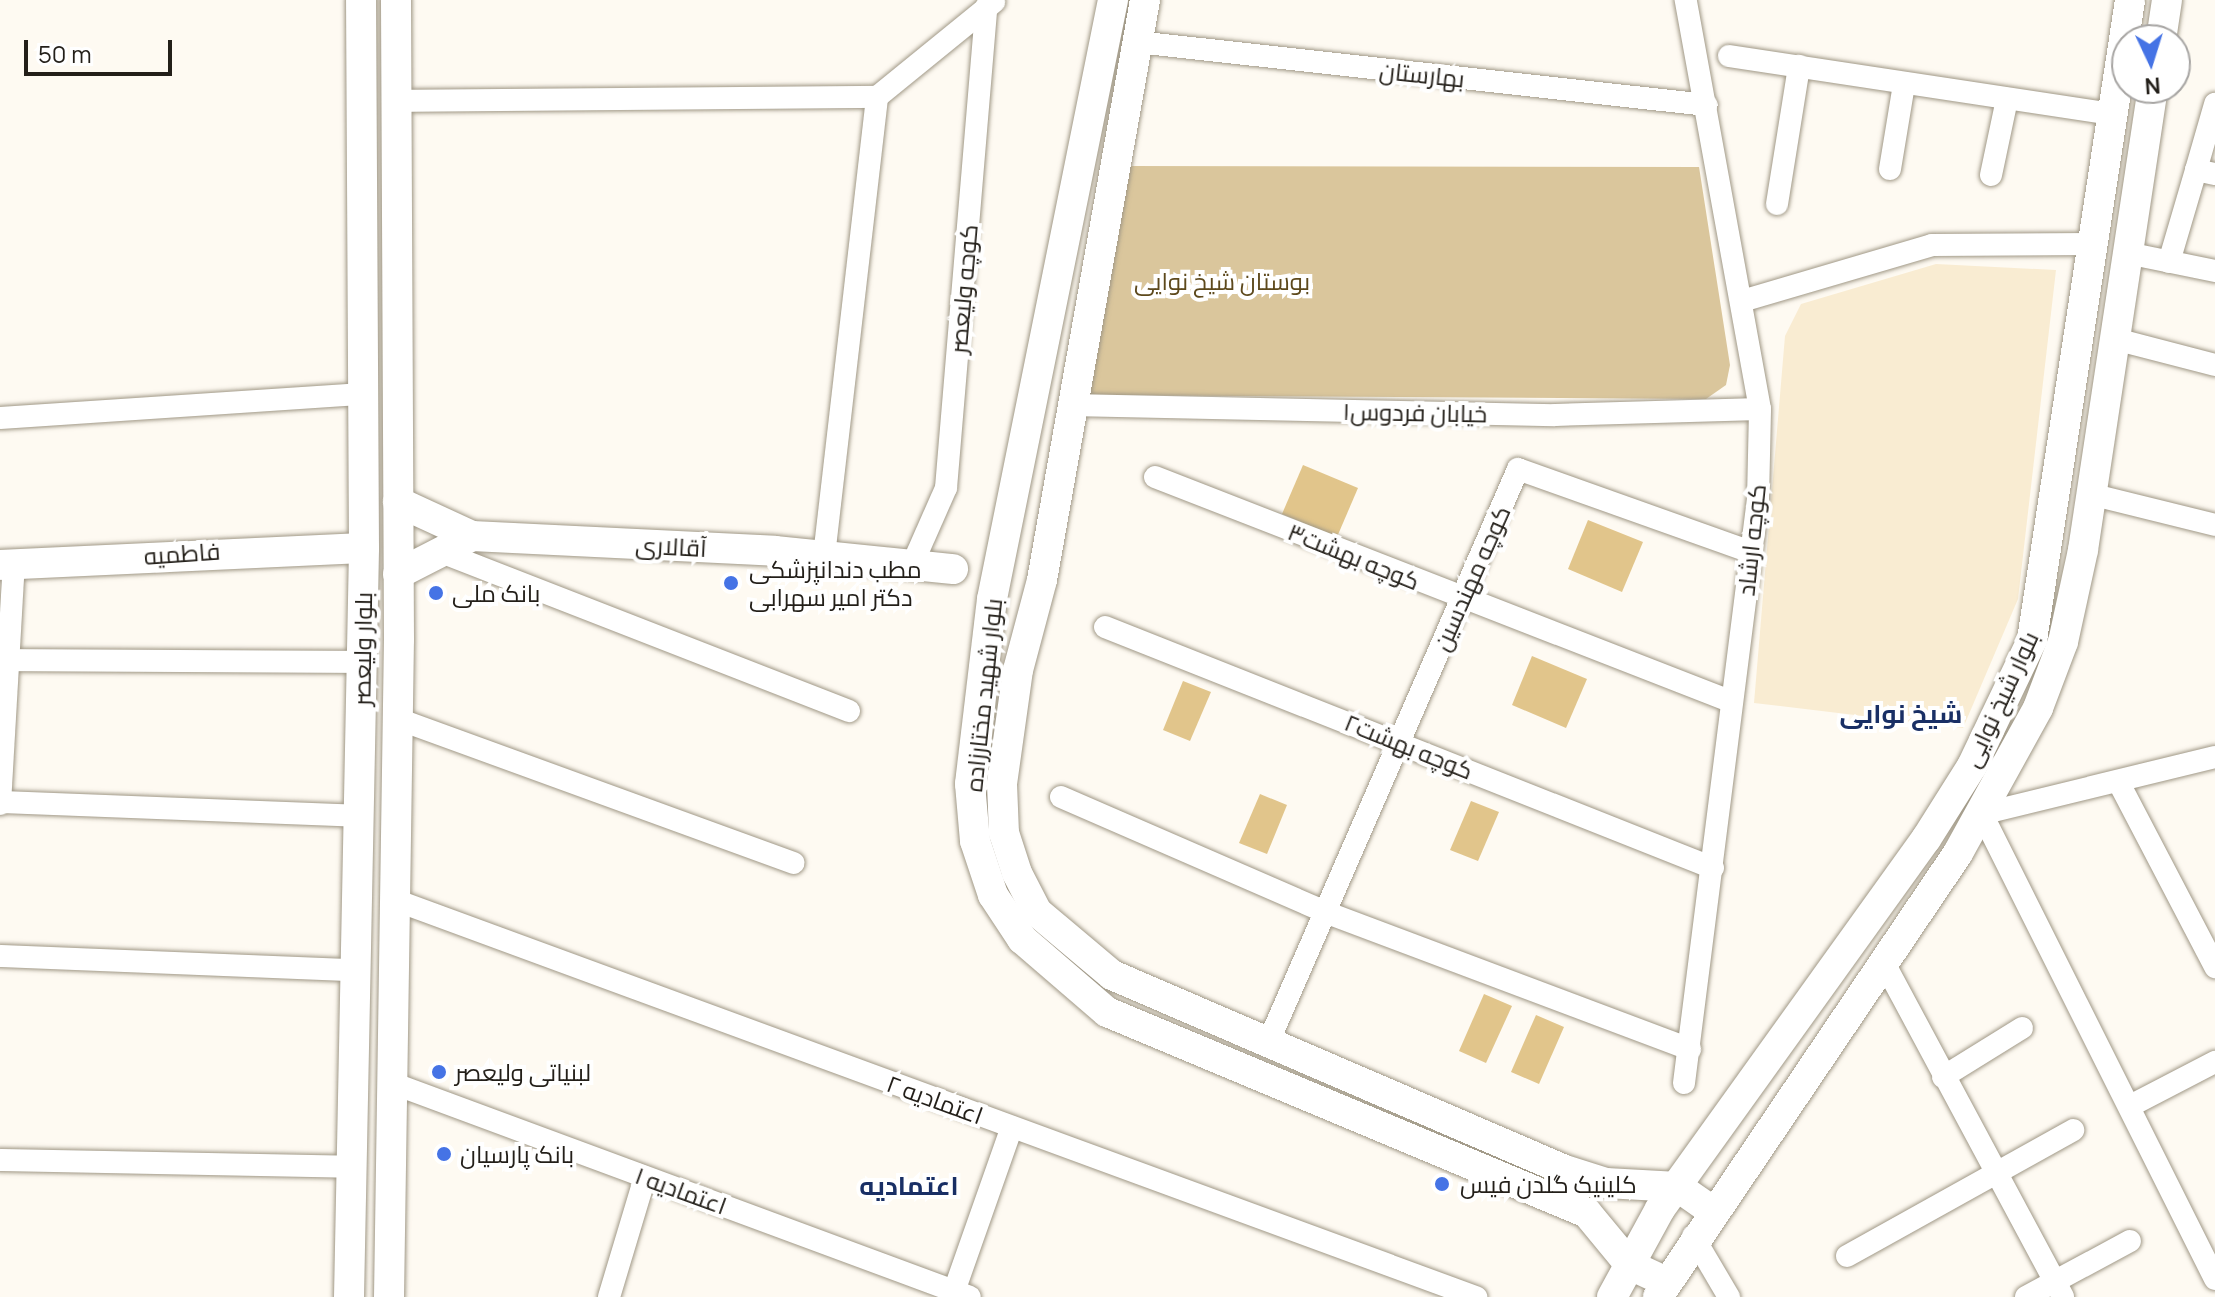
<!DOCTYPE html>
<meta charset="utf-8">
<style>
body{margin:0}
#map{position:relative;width:2215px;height:1297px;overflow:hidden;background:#fefaf2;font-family:Manrope,Cairo,sans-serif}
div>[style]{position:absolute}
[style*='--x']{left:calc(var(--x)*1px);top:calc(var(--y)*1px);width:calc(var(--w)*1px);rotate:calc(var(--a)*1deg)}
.built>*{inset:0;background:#f9ecd2}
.green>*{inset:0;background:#dac69c}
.building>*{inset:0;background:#e1c58b}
.roads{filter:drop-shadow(0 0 2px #a09886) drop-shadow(0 0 2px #a09886)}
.street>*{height:22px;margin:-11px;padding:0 11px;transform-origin:11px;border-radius:11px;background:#fff}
.secondary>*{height:30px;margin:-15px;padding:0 15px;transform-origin:15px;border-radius:15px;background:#fff}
.dots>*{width:22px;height:22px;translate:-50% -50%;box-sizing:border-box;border:4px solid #fff;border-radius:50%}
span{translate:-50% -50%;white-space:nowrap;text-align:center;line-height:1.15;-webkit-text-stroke:8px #fff;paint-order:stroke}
.street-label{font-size:24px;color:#231f19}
.park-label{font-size:24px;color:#5d491c}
.poi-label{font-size:24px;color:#231f19}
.left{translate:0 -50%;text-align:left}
.neighbourhood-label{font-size:26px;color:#192f65;font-weight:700}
.north{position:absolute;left:2111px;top:24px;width:80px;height:80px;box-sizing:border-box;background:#fff;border:2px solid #a7a5a3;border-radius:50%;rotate:176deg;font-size:22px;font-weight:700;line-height:32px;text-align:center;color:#231f19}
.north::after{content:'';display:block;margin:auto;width:28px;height:36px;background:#4573e5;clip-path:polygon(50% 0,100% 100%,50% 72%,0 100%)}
.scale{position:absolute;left:24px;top:40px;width:148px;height:36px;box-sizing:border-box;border:4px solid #231f19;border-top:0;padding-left:10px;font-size:24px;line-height:28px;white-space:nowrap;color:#231f19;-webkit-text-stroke:6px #fff;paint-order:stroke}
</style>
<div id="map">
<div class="built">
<i style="clip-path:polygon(1936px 264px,2056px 270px,2018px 599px,1963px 728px,1754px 703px,1785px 336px,1801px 304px)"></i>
</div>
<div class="green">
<i style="clip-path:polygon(1127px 166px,1699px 167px,1730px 365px,1726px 385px,1706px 399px,1082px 395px)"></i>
</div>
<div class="building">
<i style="clip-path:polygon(1303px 465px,1358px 488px,1337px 537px,1282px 514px)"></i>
<i style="clip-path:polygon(1588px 520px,1643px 542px,1622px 592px,1568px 569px)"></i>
<i style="clip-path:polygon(1532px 656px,1587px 679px,1566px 728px,1512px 705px)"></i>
<i style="clip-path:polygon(1183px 681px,1211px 692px,1190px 741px,1163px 730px)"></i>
<i style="clip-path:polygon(1260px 794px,1287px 805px,1267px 854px,1239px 843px)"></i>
<i style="clip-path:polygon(1471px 801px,1499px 812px,1478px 861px,1450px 850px)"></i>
<i style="clip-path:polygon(1484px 994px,1512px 1006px,1486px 1063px,1459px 1051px)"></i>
<i style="clip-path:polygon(1536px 1015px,1564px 1027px,1539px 1084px,1511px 1072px)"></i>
</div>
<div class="roads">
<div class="street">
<i style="--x:1137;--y:42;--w:573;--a:6.31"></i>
<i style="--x:1729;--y:56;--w:387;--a:8.6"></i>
<i style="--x:877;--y:97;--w:151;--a:-39.1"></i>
<i style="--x:394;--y:101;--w:483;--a:-0.5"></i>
<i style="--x:1890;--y:169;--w:86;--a:-80.6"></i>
<i style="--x:2196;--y:170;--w:69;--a:-73.9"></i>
<i style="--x:1991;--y:175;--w:78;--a:-78.1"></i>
<i style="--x:1777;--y:204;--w:140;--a:-80.9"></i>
<i style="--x:2127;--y:253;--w:90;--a:11.6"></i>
<i style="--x:2169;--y:262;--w:96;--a:-73.6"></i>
<i style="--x:2196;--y:170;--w:19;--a:12"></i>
<i style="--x:1742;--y:301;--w:198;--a:-16.4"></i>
<i style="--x:1932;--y:245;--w:159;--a:-0.4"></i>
<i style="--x:2115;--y:339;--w:103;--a:14.6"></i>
<i style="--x:1070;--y:405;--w:485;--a:1.2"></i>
<i style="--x:1555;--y:415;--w:205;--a:-1.7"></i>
<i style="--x:0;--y:418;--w:364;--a:-3.8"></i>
<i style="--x:1155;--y:477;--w:619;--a:21.3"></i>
<i style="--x:2090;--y:494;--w:129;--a:13.9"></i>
<i style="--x:441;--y:552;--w:438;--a:21.3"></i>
<i style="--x:824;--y:556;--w:462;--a:-83.4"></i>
<i style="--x:912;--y:565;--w:84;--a:-66.2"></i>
<i style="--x:946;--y:488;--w:483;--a:-85.2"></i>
<i style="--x:1105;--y:627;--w:654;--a:21.62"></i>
<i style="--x:0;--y:660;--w:360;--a:0.3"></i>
<i style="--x:398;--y:719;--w:421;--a:20"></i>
<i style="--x:2215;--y:757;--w:240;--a:166.3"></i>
<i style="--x:1982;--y:814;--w:520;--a:63.39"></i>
<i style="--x:2119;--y:783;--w:208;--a:62.4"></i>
<i style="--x:1061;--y:797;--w:288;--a:23.5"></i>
<i style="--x:1325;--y:912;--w:390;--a:20.6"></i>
<i style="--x:0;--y:802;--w:359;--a:2.2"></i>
<i style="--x:0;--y:804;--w:240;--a:-86.7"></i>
<i style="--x:395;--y:900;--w:1152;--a:20.17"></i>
<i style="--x:0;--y:956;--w:355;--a:2.3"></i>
<i style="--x:1883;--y:961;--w:381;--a:61.8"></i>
<i style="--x:1268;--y:1043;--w:626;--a:-66.46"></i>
<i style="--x:1518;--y:469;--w:247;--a:19.6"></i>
<i style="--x:1943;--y:1077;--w:93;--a:-31.8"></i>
<i style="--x:392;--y:1083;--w:616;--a:20.32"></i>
<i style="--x:1684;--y:1083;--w:589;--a:-82.78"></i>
<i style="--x:1758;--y:499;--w:90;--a:-88.7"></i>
<i style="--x:1760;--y:409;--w:416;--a:-100.3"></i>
<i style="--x:2130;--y:1106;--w:96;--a:-27.4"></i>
<i style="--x:0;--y:1160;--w:352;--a:1.1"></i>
<i style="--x:1693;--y:1236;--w:71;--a:59.5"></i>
<i style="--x:1847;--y:1256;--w:259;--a:-29.1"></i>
<i style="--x:609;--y:1297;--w:125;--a:-73.3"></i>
<i style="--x:952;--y:1297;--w:180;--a:-70.6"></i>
<i style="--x:2026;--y:1297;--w:118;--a:-28.3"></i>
</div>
<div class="secondary">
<i style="--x:1113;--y:0;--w:611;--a:101.42"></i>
<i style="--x:992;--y:599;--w:186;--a:96.8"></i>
<i style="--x:970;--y:784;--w:57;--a:85"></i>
<i style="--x:975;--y:841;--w:57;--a:71.6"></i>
<i style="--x:993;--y:895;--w:53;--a:56.6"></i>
<i style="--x:1022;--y:939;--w:112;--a:40.7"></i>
<i style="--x:1107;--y:1012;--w:520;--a:22.72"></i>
<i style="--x:1587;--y:1213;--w:67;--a:50.4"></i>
<i style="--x:1630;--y:1265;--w:40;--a:25"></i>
<i style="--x:1145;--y:0;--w:589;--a:100.07"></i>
<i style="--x:1042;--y:580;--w:93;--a:104.9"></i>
<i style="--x:1018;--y:670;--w:115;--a:98"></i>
<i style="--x:1002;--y:784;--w:49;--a:87.7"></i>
<i style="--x:1004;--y:833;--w:42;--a:72"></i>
<i style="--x:1017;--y:873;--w:44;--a:62.9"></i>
<i style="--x:1037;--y:912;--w:98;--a:40"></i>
<i style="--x:1112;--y:975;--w:493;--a:23.3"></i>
<i style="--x:1565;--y:1170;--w:43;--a:17.6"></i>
<i style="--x:1606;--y:1183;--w:72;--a:3.2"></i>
<i style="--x:1678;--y:1187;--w:40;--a:34.9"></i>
<i style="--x:2161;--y:40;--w:40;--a:-81.5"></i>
<i style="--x:398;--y:502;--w:81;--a:24.7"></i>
<i style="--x:0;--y:565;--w:364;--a:-2.7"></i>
<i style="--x:398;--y:574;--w:83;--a:-27.2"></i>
<i style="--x:472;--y:536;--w:303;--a:2.8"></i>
<i style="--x:775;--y:551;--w:179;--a:5.8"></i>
<i style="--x:349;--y:1297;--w:749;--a:-88.85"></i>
<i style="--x:364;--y:548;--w:548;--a:-90.31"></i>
<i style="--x:389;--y:1297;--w:658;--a:-89.13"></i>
<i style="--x:399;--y:639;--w:639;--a:-90.27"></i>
<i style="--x:1612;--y:1297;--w:100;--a:-61.4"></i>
<i style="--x:1660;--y:1209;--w:456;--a:-54.3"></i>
<i style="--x:1926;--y:839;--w:86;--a:-57.8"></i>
<i style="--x:1972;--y:766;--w:140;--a:-64.5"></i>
<i style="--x:2032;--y:640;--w:647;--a:-81.29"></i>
<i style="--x:1658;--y:1297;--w:536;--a:-55.95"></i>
<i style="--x:1958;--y:853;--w:166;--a:-61.1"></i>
<i style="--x:2038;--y:708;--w:71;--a:-69.3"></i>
<i style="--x:2063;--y:642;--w:94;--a:-77.7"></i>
<i style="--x:2083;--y:550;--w:467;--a:-81.4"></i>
</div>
</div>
<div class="dots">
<i style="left:731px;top:583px;background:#4573e5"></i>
<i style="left:436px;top:593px;background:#4573e5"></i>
<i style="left:439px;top:1072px;background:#4573e5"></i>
<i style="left:444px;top:1154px;background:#4573e5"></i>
<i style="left:1442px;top:1184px;background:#4573e5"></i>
</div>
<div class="street-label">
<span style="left:1422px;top:74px;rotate:6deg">بهارستان</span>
<span style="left:963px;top:289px;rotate:-85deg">کوچه ولیعصر</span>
<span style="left:1415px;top:412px;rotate:1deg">خیابان فردوس۱</span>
<span style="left:1751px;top:540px;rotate:-84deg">کوچه ارشاد</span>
<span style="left:671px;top:546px;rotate:3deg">آقالاری</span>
<span style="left:182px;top:553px;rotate:-4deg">فاطمیه</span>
<span style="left:1354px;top:556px;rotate:22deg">کوچه بهشت۳</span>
<span style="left:1471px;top:578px;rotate:-66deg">کوچه مهندسین</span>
<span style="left:362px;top:649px;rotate:-89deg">بلوار ولیعصر</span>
<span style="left:983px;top:695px;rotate:-84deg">بلوار شهید مختارزاده</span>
<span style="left:2000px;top:699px;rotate:-65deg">بلوار شیخ نوایی</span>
<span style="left:1409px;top:746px;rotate:22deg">کوچه بهشت۲</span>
<span style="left:935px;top:1099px;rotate:20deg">اعتمادیه ۲</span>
<span style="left:681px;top:1190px;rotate:20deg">اعتمادیه ۱</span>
</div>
<div class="park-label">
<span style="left:1222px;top:281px">بوستان شیخ نوایی</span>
</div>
<div class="poi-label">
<span class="left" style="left:749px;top:583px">مطب دندانپزشکی<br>دکتر امیر سهرابی</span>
<span class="left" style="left:452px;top:593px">بانک ملی</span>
<span class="left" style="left:455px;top:1072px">لبنیاتی ولیعصر</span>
<span class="left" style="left:460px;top:1154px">بانک پارسیان</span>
<span class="left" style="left:1460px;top:1184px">کلینیک گلدن فیس</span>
</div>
<div class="neighbourhood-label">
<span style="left:1901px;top:714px">شیخ نوایی</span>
<span style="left:909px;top:1186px">اعتمادیه</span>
</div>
<div class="north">N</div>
<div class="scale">50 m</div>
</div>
